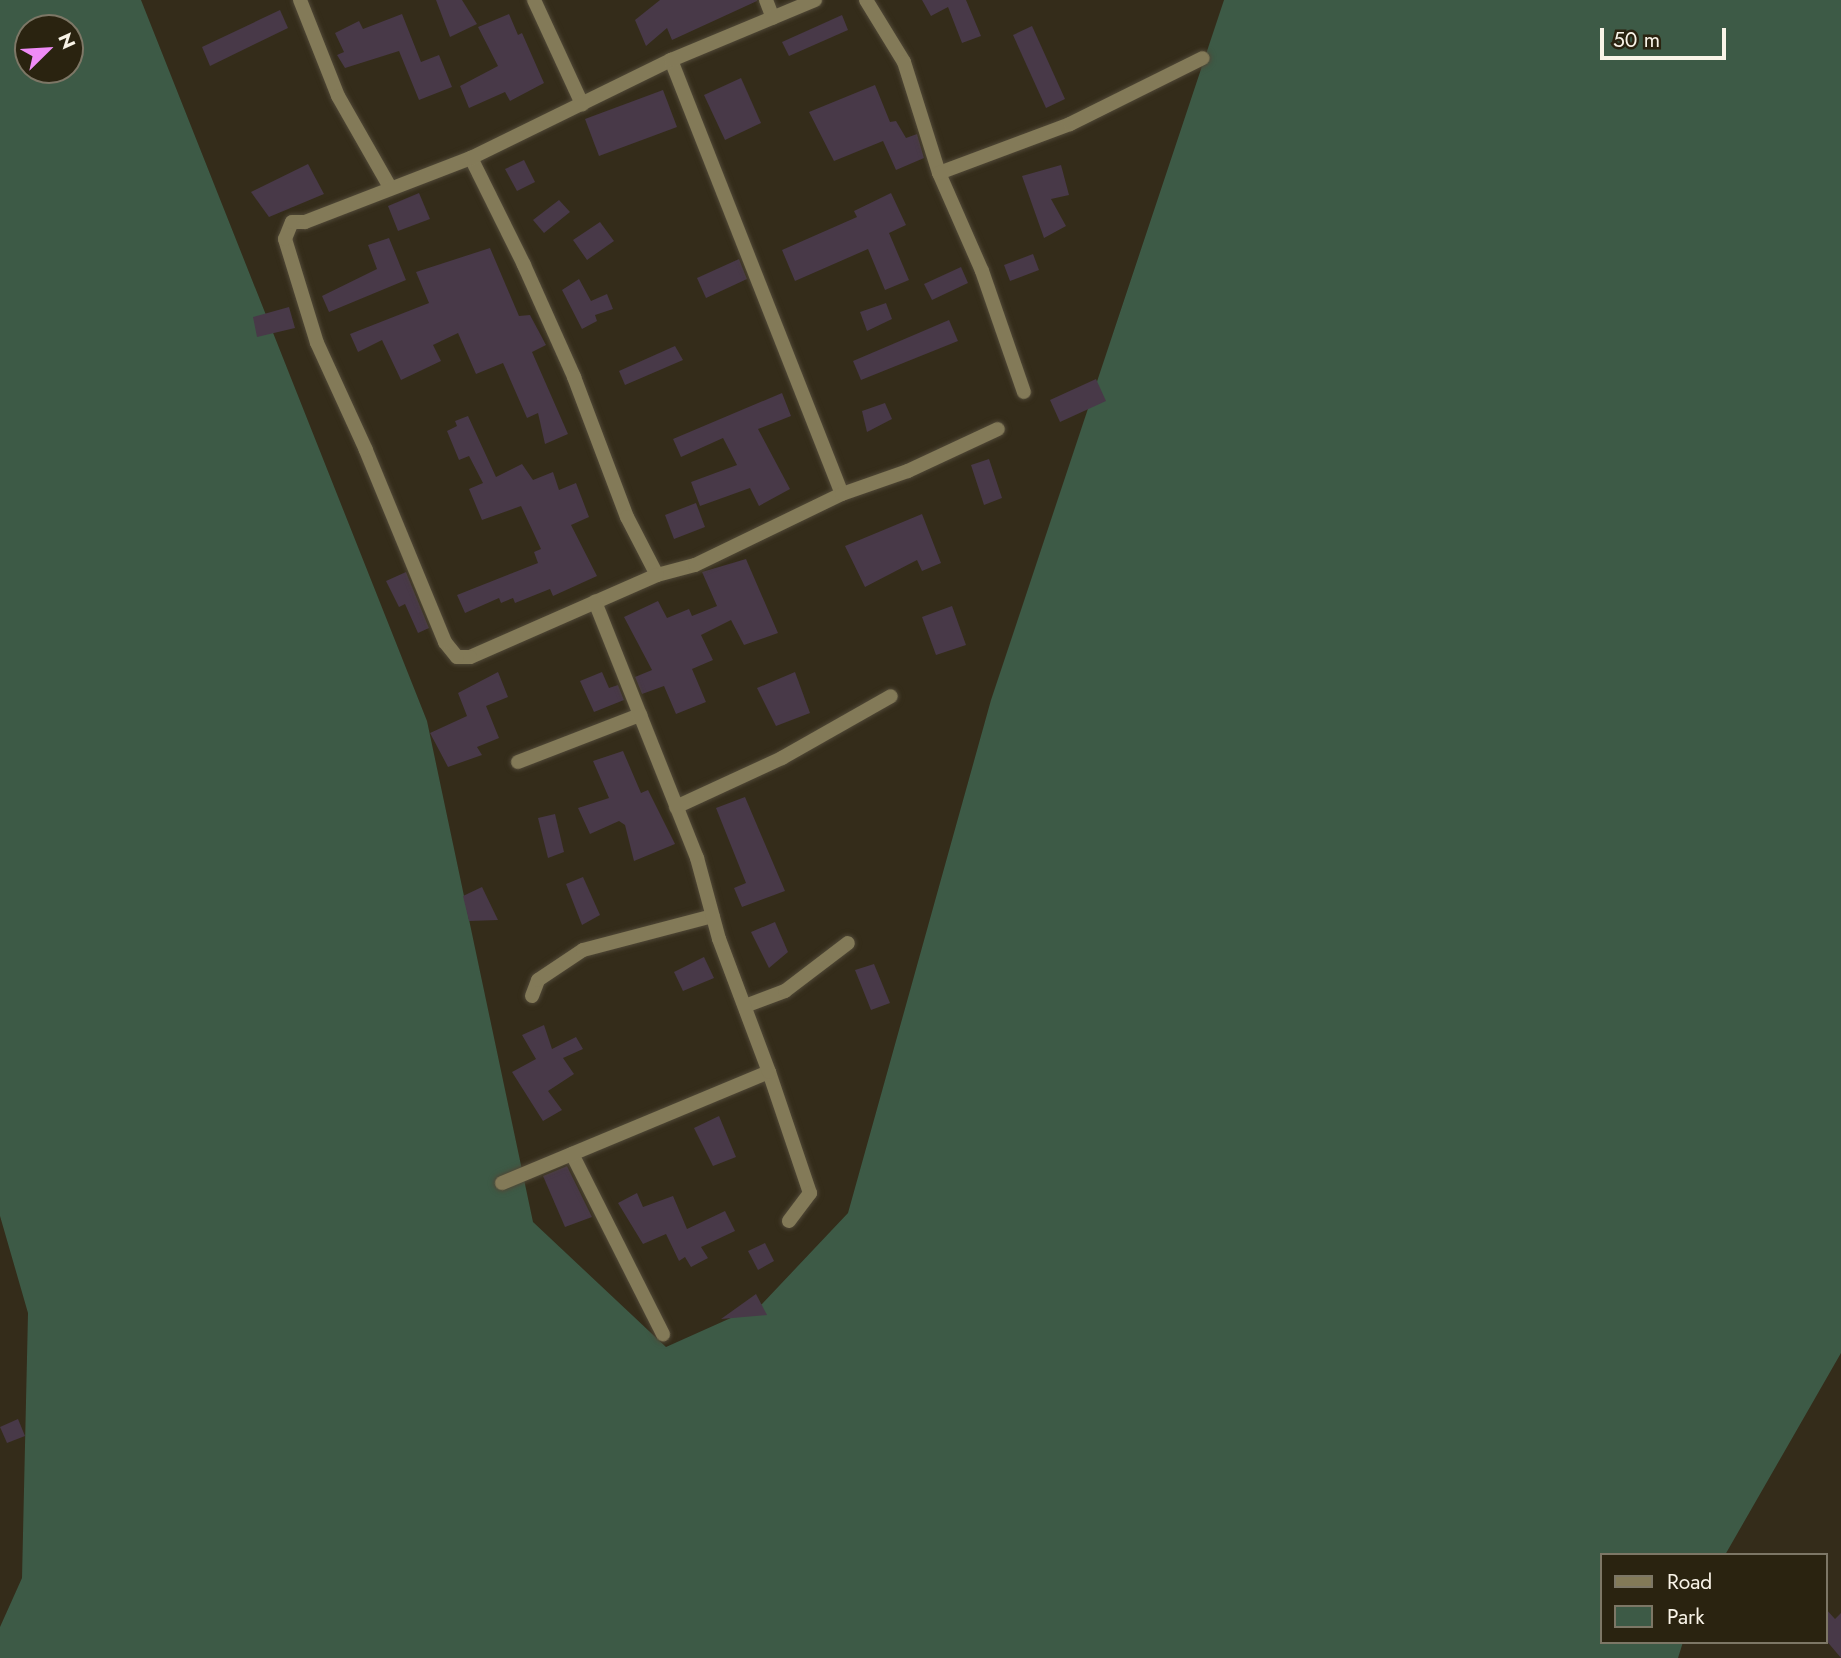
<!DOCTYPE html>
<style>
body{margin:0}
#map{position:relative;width:1841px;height:1658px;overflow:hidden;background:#342c1a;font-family:Jost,sans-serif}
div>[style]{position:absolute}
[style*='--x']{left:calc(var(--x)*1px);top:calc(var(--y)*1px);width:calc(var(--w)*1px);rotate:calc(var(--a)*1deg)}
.green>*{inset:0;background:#3d5a46}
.building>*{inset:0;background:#483948}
.roads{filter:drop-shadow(0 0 2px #504837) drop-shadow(0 0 2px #504837)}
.minor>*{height:14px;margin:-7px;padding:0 7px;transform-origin:7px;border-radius:7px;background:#837a58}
span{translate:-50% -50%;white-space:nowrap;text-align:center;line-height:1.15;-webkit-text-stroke:6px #2a2310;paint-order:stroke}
.legend{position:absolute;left:1600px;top:1553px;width:228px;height:91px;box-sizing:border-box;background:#2a2310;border:2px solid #7d7766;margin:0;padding:9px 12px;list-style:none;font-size:21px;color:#f9f4e8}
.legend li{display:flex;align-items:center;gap:14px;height:35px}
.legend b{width:35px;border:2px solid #7d7766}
.north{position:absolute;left:14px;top:14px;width:70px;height:70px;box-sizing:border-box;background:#2a2310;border:2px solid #7d7766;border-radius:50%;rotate:66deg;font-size:19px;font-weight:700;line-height:28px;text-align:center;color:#f9f4e8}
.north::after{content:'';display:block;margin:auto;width:24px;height:32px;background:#ef8bf7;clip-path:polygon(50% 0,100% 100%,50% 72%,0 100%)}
.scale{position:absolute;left:1600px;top:28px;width:126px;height:32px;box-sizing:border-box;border:4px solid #f9f4e8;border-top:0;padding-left:9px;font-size:21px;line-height:24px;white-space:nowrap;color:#f9f4e8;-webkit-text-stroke:5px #2a2310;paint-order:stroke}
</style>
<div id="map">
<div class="green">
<i style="clip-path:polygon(evenodd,0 0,141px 0,427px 721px,533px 1222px,666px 1347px,762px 1304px,848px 1213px,991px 700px,1224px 0,1841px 0,1841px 1353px,1725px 1555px,1601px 1555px,1601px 1642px,1683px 1642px,1678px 1658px,0 1658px,0 1627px,22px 1578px,28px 1313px,0 1216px,0 0,28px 28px,70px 28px,70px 70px,28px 70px,28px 28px)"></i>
</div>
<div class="building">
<i style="clip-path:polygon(436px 0,462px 0,477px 24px,450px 37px)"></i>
<i style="clip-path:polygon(660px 0,757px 0,757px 1px,672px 40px,667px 28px,646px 46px,635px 20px)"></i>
<i style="clip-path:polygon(922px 0,966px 0,981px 36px,962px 43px,948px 7px,931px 16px)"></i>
<i style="clip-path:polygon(280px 10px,288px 28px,210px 66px,202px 47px)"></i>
<i style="clip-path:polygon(402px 14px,421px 62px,439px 55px,452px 87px,419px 100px,399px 51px,345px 68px,337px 55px,344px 52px,335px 33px,359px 21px,363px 29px)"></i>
<i style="clip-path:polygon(509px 14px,518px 35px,522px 33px,544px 83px,510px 101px,505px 92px,469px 108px,460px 86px,498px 66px,478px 27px)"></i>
<i style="clip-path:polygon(842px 15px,848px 30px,789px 56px,782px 42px)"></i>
<i style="clip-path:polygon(1032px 26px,1065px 99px,1046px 108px,1013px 35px)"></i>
<i style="clip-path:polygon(741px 78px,761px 123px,725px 140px,704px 95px)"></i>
<i style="clip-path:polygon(875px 85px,890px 122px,896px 121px,906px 138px,917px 134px,924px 158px,896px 170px,883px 141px,834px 161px,809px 112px)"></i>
<i style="clip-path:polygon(663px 90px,677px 127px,599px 156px,585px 119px)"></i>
<i style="clip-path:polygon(524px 160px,535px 182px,517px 191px,505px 169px)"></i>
<i style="clip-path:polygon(308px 164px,324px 194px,269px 217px,251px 192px)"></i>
<i style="clip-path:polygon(1061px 165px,1069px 195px,1051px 199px,1066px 226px,1044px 238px,1022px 176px)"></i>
<i style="clip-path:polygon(419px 193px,430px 219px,398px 231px,388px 206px)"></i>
<i style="clip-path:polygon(891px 193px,906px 225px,889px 233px,909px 280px,885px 290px,868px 249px,795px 281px,782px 250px,857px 217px,854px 211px)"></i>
<i style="clip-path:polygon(559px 200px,570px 212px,544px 233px,533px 220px)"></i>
<i style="clip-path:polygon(600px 222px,614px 241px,587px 260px,573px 240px)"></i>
<i style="clip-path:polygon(389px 238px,406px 280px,329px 312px,322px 296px,377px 269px,368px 245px)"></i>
<i style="clip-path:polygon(490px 248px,519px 316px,530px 315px,546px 345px,532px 352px,568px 434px,545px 444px,538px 413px,527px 418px,503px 363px,476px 374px,458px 333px,433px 345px,441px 361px,401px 380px,382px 340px,358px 352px,350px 334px,429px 303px,416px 272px)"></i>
<i style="clip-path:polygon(1033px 254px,1039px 270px,1010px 281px,1004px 265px)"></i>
<i style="clip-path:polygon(739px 259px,747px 279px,706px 298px,697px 278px)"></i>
<i style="clip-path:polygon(961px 267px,968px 283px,932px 300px,924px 284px)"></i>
<i style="clip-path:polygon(579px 279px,591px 301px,607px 294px,613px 309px,595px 315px,597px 321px,582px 329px,562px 290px)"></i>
<i style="clip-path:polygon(886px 303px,892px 319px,867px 331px,860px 312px)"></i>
<i style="clip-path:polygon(289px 307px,295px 328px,257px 337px,253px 317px)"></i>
<i style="clip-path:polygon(949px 320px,958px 341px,861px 380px,853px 361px)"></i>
<i style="clip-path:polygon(675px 346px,683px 360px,625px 385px,619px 371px)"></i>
<i style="clip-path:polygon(1096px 379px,1106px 401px,1060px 422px,1050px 400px)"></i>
<i style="clip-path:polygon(782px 393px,791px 416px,758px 429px,790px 489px,759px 506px,750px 488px,700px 506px,691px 482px,737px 465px,723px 438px,681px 457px,673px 439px)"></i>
<i style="clip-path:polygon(885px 403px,892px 419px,867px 432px,862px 411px)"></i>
<i style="clip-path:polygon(468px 416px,496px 477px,522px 464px,533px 480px,553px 472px,559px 490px,576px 483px,589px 517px,571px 525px,597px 576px,553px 596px,550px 589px,515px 603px,513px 598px,501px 603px,499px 598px,465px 613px,457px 595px,538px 563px,534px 552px,541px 549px,521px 506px,482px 520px,469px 489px,483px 483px,469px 456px,459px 460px,447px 431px,457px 426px,455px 421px)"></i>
<i style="clip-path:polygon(989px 459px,1002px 498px,984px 505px,971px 465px)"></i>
<i style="clip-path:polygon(696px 503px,705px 527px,674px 539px,665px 515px)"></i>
<i style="clip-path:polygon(922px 514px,941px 563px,922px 571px,917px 560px,865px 587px,845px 546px)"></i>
<i style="clip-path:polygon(746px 559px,778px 633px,744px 645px,731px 620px,701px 635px,713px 660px,692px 669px,706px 702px,676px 714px,664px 686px,642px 694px,635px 677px,652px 670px,624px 617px,658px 601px,667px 618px,689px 609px,692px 616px,717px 606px,702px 572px)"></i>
<i style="clip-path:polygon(406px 572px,429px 628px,418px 633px,405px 604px,399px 607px,386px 581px)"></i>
<i style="clip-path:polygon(952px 606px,966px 645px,936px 655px,922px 617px)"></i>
<i style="clip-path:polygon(498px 672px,508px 697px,486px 706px,499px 738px,477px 747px,482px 755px,448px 767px,430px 733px,467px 716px,458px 693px)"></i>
<i style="clip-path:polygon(602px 672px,609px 688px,618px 685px,624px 700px,594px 712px,580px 681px)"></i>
<i style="clip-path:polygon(795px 672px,810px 713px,776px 726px,757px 688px)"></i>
<i style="clip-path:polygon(623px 751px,641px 793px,648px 790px,675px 844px,634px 861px,625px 825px,619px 821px,590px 834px,578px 808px,609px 798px,593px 761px)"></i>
<i style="clip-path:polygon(745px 797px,785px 891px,742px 907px,734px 888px,746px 883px,716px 808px)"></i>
<i style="clip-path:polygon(555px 814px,564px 852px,548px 858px,538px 818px)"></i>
<i style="clip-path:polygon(583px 877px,600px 915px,582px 925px,566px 884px)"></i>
<i style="clip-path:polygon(482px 887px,498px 920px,469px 921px,463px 896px)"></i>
<i style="clip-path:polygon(775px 922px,788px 952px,769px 968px,751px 932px)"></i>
<i style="clip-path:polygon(704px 957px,714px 978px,683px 991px,674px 972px)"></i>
<i style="clip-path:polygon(874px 964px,890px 1003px,871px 1010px,855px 970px)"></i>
<i style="clip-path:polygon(544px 1025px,552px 1049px,576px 1037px,583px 1049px,563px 1058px,574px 1074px,548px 1091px,562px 1110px,543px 1121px,512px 1072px,536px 1059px,522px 1035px)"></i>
<i style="clip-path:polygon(719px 1116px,736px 1157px,713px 1166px,694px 1128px)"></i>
<i style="clip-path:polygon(567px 1166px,592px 1217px,565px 1227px,543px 1176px)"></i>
<i style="clip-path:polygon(637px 1193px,643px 1207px,673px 1196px,687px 1229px,725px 1211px,735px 1231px,701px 1247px,708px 1258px,691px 1267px,685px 1257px,679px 1261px,666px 1234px,643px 1244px,618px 1203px)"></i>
<i style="clip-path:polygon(765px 1243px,774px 1261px,758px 1270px,748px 1251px)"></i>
<i style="clip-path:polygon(756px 1294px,767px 1315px,721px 1319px)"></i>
<i style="clip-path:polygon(18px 1419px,25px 1436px,7px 1443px,0 1427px)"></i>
<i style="clip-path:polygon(1825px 1608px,1835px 1619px,1841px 1613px,1841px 1658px,1825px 1639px)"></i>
</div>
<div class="roads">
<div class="minor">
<i style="--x:300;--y:0;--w:103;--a:68.4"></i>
<i style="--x:338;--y:96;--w:105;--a:60.3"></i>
<i style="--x:534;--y:0;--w:115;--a:65.2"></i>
<i style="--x:766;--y:0;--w:19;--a:69"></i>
<i style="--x:866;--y:0;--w:73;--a:58.5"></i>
<i style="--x:904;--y:62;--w:116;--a:72.5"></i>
<i style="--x:939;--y:173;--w:107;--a:66.3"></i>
<i style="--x:982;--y:271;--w:128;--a:70.9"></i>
<i style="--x:671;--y:60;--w:466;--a:68.5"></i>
<i style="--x:471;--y:158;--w:119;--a:63.6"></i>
<i style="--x:524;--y:265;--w:123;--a:65.9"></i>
<i style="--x:574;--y:377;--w:150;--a:69.3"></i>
<i style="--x:627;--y:517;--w:65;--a:62.7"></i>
<i style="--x:657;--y:575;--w:39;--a:-15"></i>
<i style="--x:695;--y:565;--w:163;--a:-25.8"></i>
<i style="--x:842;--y:494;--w:70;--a:-19.2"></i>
<i style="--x:908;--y:471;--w:99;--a:-25"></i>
<i style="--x:939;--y:173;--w:140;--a:-20.5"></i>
<i style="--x:1070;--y:124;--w:148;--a:-26.4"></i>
<i style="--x:657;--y:575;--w:204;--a:156.3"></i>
<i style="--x:470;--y:657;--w:13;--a:180"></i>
<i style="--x:457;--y:657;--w:19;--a:-129"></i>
<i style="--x:445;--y:642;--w:208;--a:-112.4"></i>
<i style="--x:366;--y:450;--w:118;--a:-114.6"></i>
<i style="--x:317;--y:343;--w:109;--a:-107.1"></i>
<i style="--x:285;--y:239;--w:18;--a:-68"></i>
<i style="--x:292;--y:222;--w:13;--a:0"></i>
<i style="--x:305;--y:222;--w:178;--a:-21.1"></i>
<i style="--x:471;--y:158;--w:223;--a:-26.1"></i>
<i style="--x:671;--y:60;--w:156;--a:-22.6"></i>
<i style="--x:518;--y:762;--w:131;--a:-21.1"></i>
<i style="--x:676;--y:807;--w:117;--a:-24.8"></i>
<i style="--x:782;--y:758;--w:125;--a:-29.6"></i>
<i style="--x:532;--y:996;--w:17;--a:-69"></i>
<i style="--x:538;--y:980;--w:54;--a:-33.7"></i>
<i style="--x:583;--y:950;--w:134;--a:-14.7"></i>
<i style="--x:745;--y:1006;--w:43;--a:-20.6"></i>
<i style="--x:785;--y:991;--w:79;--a:-37.3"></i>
<i style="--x:769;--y:1072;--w:128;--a:71.3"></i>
<i style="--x:810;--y:1193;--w:35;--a:127"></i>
<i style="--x:572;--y:1154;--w:202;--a:63.2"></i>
<i style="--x:502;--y:1183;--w:289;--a:-22.6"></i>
<i style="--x:769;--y:1072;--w:142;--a:-110.6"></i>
<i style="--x:719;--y:939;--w:84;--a:-105.2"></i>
<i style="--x:697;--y:858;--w:276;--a:-111.7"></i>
</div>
</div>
<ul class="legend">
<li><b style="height:9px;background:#837a58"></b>Road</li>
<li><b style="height:19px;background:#3d5a46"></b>Park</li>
</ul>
<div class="north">N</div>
<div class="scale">50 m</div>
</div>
